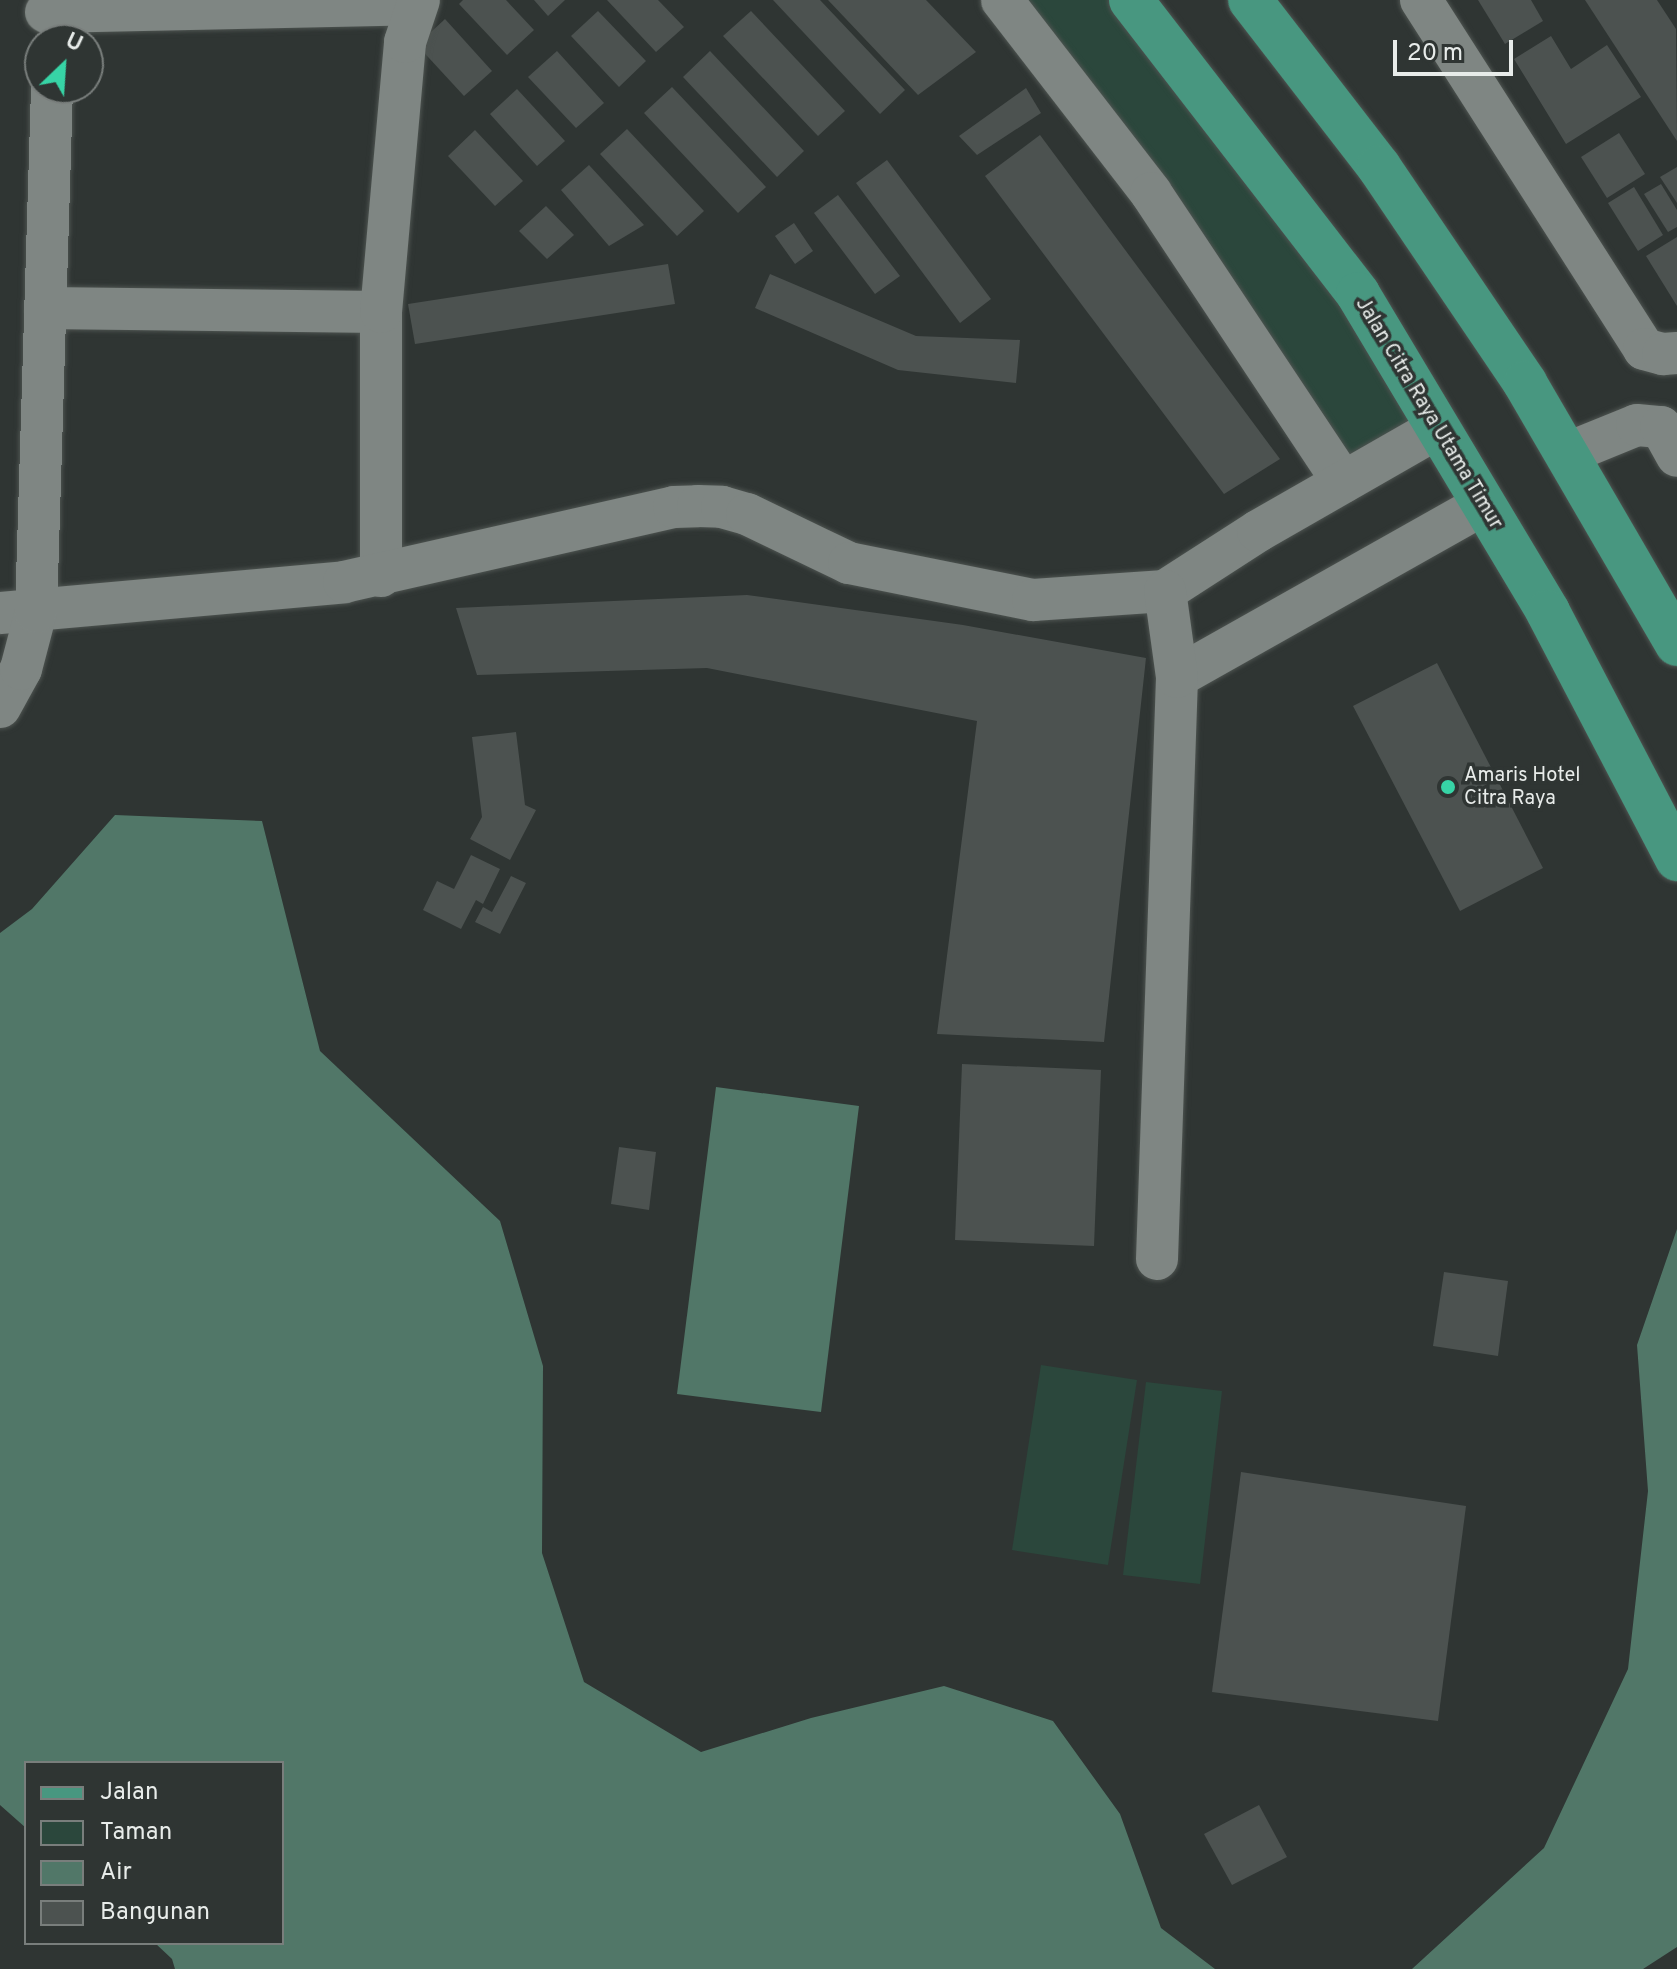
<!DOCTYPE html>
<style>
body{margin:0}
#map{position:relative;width:1677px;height:1969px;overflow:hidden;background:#2f3533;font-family:Overpass,sans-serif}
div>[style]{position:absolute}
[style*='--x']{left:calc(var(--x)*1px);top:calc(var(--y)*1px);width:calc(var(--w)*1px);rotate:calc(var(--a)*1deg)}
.green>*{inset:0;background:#2b473c}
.water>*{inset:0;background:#517768}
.building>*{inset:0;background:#4c5250}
.roads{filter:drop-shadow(0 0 2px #4d5350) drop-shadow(0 0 2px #4d5350)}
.minor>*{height:42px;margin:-21px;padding:0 21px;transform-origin:21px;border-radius:21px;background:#7f8683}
.major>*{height:44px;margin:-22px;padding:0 22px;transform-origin:22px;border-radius:22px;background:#489780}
.dots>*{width:22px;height:22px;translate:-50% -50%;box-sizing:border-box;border:4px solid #2f3533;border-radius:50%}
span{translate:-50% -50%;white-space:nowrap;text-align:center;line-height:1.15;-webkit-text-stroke:7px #2f3533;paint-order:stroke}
.street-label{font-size:20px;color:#e8ecea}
.poi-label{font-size:20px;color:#e8ecea}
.left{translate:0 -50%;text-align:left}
.legend{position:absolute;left:24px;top:1761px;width:260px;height:184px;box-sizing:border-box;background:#2f3533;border:2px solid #797e7c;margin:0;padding:10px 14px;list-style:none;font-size:24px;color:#e8ecea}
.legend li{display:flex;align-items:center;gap:16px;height:40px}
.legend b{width:40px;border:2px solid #797e7c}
.north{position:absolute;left:24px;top:24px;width:80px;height:80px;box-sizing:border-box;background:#2f3533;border:2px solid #797e7c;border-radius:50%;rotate:25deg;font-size:22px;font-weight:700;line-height:32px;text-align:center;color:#e8ecea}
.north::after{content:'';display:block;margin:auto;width:28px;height:36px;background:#37d4a6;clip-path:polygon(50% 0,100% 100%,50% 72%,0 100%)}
.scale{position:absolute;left:1393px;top:40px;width:120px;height:36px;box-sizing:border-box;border:4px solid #e8ecea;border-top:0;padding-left:10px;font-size:24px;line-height:28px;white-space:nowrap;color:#e8ecea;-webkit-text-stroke:6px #2f3533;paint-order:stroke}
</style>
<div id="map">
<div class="green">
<i style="clip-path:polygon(1002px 0,1131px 0,1436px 424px,1340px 477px)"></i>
<i style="clip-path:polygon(1041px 1365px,1137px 1380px,1108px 1565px,1012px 1550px)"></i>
<i style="clip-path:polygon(1146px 1382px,1222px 1391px,1200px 1584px,1123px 1575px)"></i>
</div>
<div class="water">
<i style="clip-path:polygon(115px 815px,262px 821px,320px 1051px,500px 1221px,543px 1366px,542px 1553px,584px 1682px,701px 1752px,811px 1718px,944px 1686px,1053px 1721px,1120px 1814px,1161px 1928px,1215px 1969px,175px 1969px,172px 1959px,155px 1943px,282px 1943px,282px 1763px,26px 1763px,26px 1828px,0 1805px,0 933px,32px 909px)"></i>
<i style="clip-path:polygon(716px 1087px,859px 1106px,821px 1412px,677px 1394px)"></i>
<i style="clip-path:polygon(1677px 1229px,1677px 1947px,1643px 1969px,1412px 1969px,1544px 1848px,1628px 1669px,1648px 1491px,1637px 1345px)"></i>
</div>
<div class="building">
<i style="clip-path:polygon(463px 0,506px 0,534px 30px,507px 55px,459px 4px)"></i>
<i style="clip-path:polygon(534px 0,565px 0,548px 16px)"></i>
<i style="clip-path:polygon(607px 0,658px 0,684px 27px,656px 52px)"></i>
<i style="clip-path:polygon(773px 0,820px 0,905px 90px,880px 114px)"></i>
<i style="clip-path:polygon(828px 0,926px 0,976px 52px,918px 95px)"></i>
<i style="clip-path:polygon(1478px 0,1531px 0,1543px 21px,1505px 44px)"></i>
<i style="clip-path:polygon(1585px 0,1657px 0,1676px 29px,1677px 141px)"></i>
<i style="clip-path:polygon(598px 11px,646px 61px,619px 87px,571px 36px)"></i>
<i style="clip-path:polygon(751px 11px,845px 111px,818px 136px,723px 36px)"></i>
<i style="clip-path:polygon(445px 19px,492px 71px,464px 96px,417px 45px)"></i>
<i style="clip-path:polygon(1551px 36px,1571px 69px,1607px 45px,1641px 97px,1566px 144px,1514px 59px)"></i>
<i style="clip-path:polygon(557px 51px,604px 103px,576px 128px,528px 77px)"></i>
<i style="clip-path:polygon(710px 51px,804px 151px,777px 177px,683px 77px)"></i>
<i style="clip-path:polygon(672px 87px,766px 187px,738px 213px,644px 113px)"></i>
<i style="clip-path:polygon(1026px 88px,1041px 113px,977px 155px,959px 136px)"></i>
<i style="clip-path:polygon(517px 89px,565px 141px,537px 166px,490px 114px)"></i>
<i style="clip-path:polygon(627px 129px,704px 211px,677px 236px,600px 154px)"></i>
<i style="clip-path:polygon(475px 130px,523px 181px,495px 206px,448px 156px)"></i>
<i style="clip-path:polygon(1619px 133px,1645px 174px,1607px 198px,1581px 157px)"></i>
<i style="clip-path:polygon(1040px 135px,1280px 459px,1224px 494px,985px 176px)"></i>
<i style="clip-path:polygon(887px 160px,991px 299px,960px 323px,856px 183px)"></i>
<i style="clip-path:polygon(589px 165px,644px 225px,609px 246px,561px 190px)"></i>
<i style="clip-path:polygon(1677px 167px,1677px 203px,1660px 177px)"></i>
<i style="clip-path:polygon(1661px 184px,1677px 210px,1677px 227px,1668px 232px,1644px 194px)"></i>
<i style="clip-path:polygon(1634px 187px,1663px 235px,1638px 251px,1608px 203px)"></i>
<i style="clip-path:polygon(838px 195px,900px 276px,875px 294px,814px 213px)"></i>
<i style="clip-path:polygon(546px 206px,574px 235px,547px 259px,519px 231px)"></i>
<i style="clip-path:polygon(794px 223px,813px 251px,795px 264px,775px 236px)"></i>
<i style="clip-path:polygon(1677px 237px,1677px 306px,1646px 256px)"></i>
<i style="clip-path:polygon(668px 264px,675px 304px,415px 344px,408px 304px)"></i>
<i style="clip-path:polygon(770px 274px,916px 336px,1020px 340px,1016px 383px,898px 370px,755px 308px)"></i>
<i style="clip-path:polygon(747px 595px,963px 625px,1146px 658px,1104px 1042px,937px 1034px,977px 721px,707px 668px,477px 675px,456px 608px)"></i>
<i style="clip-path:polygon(1437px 663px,1543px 868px,1460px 911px,1353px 706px)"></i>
<i style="clip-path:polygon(516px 732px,525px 805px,536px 810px,510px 860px,470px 839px,482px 817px,472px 737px)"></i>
<i style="clip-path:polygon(471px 855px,500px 869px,483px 904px,476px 900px,461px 929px,423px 910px,437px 881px,454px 889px)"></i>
<i style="clip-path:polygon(511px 876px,526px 883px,500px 934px,475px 922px,483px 907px,492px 912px)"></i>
<i style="clip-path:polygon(962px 1064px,1101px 1070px,1094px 1246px,955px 1240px)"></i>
<i style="clip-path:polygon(619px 1147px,656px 1152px,649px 1210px,611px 1204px)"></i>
<i style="clip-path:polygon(1444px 1272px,1508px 1281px,1498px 1356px,1433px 1346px)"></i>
<i style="clip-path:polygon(1241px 1472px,1466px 1506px,1438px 1721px,1212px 1692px)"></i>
<i style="clip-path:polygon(1259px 1805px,1287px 1857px,1232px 1885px,1204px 1834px)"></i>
</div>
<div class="roads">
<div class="minor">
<i style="--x:1002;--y:0;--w:244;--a:52.3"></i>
<i style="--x:1151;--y:193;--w:347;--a:56.4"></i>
<i style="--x:1421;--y:0;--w:414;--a:57.4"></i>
<i style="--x:1644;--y:349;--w:20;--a:15"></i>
<i style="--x:1663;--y:354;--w:14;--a:-4"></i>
<i style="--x:46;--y:12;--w:371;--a:-1.2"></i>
<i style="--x:45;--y:308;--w:336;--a:0.7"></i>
<i style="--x:1568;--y:453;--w:74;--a:-22.1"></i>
<i style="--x:1637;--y:425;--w:24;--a:5"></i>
<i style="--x:1661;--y:427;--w:33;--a:61"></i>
<i style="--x:381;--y:576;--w:264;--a:-90"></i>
<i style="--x:381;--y:312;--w:271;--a:-84.9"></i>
<i style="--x:405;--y:42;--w:44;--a:-71.6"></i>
<i style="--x:0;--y:613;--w:345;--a:-5.1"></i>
<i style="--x:344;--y:582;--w:338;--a:-12.8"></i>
<i style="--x:674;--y:507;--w:24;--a:-2"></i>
<i style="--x:698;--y:506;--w:24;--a:2"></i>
<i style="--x:722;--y:507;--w:26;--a:16"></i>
<i style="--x:747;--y:514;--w:113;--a:25.7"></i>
<i style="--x:849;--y:563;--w:188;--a:11.4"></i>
<i style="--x:1033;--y:600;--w:132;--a:-3.9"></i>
<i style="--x:1165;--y:591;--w:111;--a:-32.8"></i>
<i style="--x:1258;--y:531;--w:207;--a:-29.8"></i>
<i style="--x:1177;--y:677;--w:350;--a:-29.4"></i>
<i style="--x:0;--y:707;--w:43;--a:-61.1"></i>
<i style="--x:21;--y:669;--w:59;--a:-75.3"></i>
<i style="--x:36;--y:612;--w:524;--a:-88.25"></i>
<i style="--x:1157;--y:1259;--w:582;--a:-88.03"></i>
<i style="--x:1177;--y:677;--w:87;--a:-97.9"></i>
</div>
<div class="major">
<i style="--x:1131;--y:0;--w:371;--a:52.3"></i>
<i style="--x:1358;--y:294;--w:370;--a:59.1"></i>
<i style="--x:1548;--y:612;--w:279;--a:62.4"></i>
<i style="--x:1250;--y:0;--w:211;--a:52.3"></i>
<i style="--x:1379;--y:167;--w:261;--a:55.9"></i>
<i style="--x:1525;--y:383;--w:302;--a:59.8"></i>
</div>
</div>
<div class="dots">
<i style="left:1448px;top:787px;background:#37d4a6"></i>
</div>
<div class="street-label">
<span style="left:1428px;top:414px;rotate:59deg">Jalan Citra Raya Utama Timur</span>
</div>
<div class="poi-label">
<span class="left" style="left:1464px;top:788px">Amaris Hotel<br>Citra Raya</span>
</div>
<ul class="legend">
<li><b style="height:10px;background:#489780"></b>Jalan</li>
<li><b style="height:22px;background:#2b473c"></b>Taman</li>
<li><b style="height:22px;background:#517768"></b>Air</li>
<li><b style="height:22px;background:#4c5250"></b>Bangunan</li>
</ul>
<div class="north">U</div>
<div class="scale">20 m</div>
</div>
